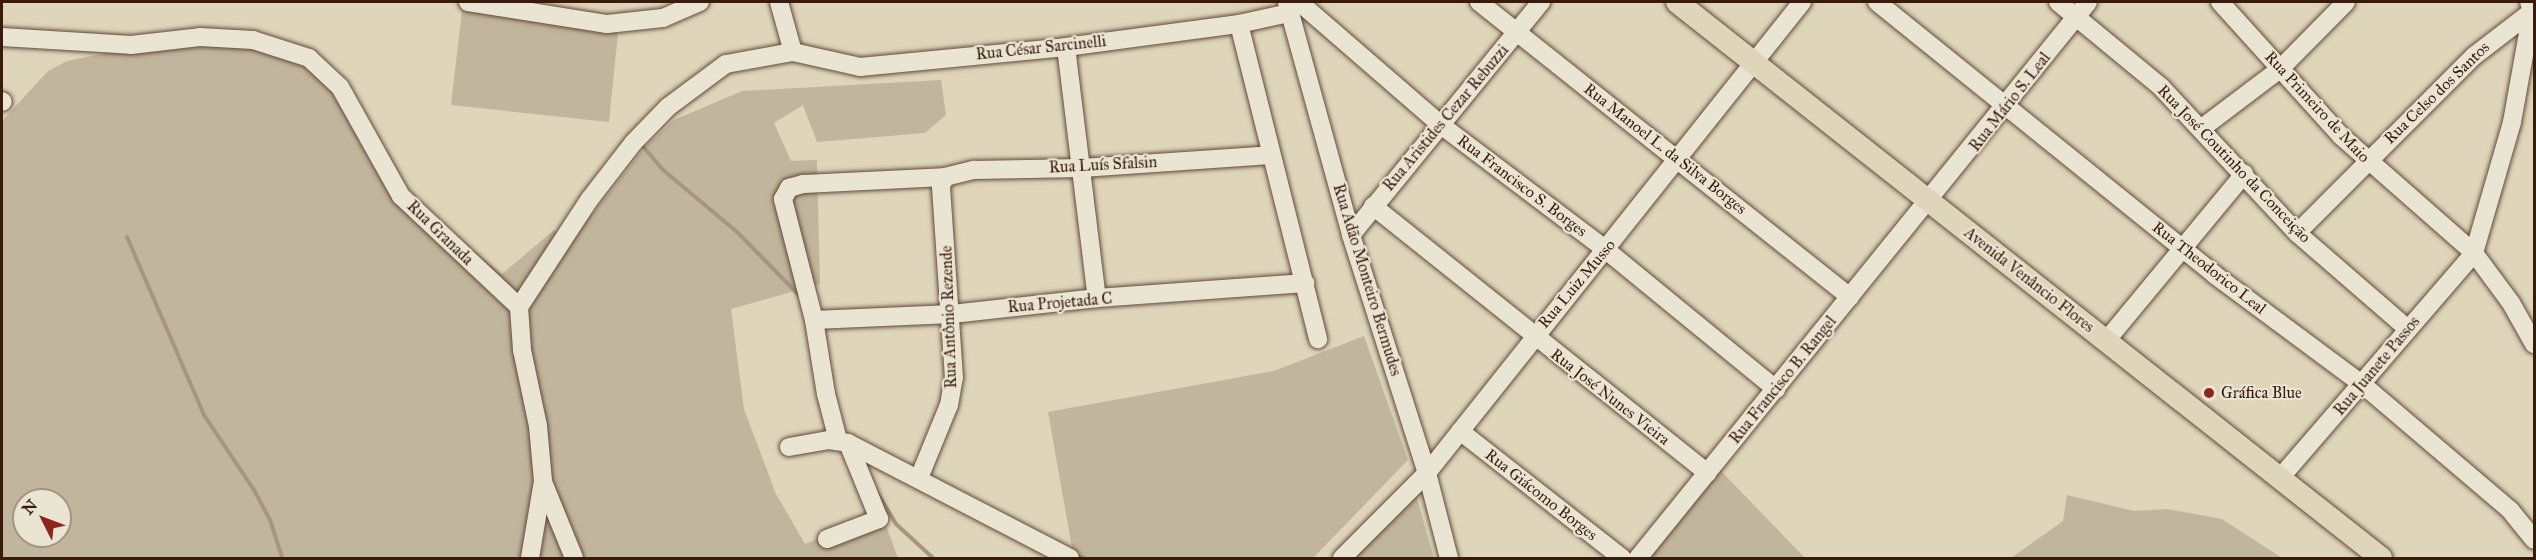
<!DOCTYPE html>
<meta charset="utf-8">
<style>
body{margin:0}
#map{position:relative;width:2536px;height:560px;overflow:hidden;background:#ded5bb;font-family:"IM FELL Great Primer",serif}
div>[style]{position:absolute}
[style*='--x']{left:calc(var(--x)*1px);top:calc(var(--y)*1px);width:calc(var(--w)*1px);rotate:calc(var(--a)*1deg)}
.green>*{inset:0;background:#c2b59d}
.stream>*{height:4px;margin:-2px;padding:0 2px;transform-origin:2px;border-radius:2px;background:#a69680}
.roads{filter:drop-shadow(0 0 2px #624a38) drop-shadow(0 0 2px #624a38)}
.minor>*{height:18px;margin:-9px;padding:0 9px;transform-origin:9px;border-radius:9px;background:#eae4d3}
.major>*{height:22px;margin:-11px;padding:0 11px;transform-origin:11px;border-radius:11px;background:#ded5bb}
.dots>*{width:16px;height:16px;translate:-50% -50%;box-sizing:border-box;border:3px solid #eae4d3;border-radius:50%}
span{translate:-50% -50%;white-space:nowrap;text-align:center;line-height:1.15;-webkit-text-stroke:4.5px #eae4d3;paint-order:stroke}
.street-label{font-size:16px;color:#391b0c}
.poi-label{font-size:16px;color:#391b0c}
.left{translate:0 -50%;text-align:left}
.frame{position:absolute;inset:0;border:3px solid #391b0c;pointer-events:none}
.north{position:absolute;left:12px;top:488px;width:60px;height:60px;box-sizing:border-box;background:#eae4d3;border:2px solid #a39483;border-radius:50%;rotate:312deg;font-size:16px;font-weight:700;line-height:24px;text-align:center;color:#391b0c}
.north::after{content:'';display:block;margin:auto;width:21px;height:27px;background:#8f2418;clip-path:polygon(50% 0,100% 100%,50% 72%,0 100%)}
</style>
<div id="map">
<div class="green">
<i style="clip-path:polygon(462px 10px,618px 33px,609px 122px,451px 105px)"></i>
<i style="clip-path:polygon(evenodd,184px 37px,299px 47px,344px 92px,396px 187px,502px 274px,554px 230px,573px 238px,647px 145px,674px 120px,742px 91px,941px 80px,946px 115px,925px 133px,817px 142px,803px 105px,774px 123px,791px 161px,817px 160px,820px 284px,731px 309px,744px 409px,776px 494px,805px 544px,881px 512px,898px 558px,2px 558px,2px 121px,48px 71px,67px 61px,184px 37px,24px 500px,60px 500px,60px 536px,24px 536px,24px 500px)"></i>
<i style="clip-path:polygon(1364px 336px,1408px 460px,1313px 558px,1087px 558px,1072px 548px,1048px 412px,1274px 371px)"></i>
<i style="clip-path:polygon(1720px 470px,1805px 558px,1646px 558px)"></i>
<i style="clip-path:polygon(1413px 485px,1434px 558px,1343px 558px)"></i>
<i style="clip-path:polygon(2067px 495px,2134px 511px,2167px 509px,2222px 519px,2282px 558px,2011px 558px,2063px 521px)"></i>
</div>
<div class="stream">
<i style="--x:642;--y:145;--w:31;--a:50"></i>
<i style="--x:662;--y:169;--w:98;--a:40"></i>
<i style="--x:737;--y:232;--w:88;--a:45.5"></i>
<i style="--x:127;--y:237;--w:194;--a:66.6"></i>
<i style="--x:204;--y:415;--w:90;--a:56.3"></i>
<i style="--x:254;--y:490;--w:34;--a:62"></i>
<i style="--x:270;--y:520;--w:40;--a:72"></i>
<i style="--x:878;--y:494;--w:35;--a:59"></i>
<i style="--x:896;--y:524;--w:50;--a:42.6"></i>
<i style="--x:1075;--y:555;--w:10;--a:17"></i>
</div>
<div class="roads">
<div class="minor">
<i style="--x:468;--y:2;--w:141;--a:9"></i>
<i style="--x:607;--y:24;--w:56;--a:-6.1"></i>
<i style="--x:663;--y:18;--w:40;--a:-23.4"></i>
<i style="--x:779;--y:2;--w:52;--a:74.4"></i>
<i style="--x:1287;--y:2;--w:242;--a:74.6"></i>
<i style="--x:1351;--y:235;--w:250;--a:72.3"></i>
<i style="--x:1427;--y:473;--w:88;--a:75.5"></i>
<i style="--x:1299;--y:2;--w:188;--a:40.9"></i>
<i style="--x:1441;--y:125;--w:207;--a:37.1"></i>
<i style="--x:1606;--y:250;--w:220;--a:39.3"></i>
<i style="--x:1479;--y:2;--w:474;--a:38.5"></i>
<i style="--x:1877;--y:2;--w:434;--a:38.9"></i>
<i style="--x:2215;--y:275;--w:183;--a:36.6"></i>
<i style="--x:2362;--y:384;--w:194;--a:40.4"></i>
<i style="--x:2510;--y:510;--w:38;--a:51"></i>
<i style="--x:2058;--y:2;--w:134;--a:39.5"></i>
<i style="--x:2161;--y:87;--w:200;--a:47"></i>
<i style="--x:2297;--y:233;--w:147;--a:40.9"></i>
<i style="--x:2220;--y:2;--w:181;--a:47.9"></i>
<i style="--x:2341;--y:136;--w:177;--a:41.3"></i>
<i style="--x:2474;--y:253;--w:62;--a:53.5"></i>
<i style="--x:2511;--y:303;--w:47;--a:60.7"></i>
<i style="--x:1239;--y:24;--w:325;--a:75.9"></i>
<i style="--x:2;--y:37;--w:129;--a:3.5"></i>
<i style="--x:131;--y:45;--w:69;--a:-6.6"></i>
<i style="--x:200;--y:37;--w:53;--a:3.2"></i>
<i style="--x:253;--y:40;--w:59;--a:17.8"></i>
<i style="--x:309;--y:58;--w:42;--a:43.1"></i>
<i style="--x:340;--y:87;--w:125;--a:60.8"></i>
<i style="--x:401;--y:196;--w:162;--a:43.2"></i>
<i style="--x:519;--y:307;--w:43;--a:86"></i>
<i style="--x:522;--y:350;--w:78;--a:78.1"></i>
<i style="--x:538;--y:426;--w:55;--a:84.8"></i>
<i style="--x:543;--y:481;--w:78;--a:99.6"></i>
<i style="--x:1066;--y:47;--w:253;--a:83"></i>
<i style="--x:2;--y:101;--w:1;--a:45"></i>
<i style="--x:2202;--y:128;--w:98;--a:-37.1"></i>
<i style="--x:2280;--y:69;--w:94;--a:-45.4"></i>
<i style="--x:1373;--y:206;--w:428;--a:38.6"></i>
<i style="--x:2297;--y:233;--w:250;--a:-45"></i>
<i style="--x:2474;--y:56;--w:76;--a:-37.5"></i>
<i style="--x:1351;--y:235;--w:301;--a:-50.8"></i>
<i style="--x:519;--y:307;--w:128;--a:-56.8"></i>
<i style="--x:589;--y:200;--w:73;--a:-52.2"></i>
<i style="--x:634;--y:142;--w:49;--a:-45.8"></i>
<i style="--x:668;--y:107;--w:72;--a:-36.6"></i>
<i style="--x:726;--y:64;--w:68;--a:-10.2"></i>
<i style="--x:793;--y:52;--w:69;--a:12.6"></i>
<i style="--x:860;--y:67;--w:207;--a:-5.5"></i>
<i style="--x:1066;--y:47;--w:175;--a:-7.6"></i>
<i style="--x:1239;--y:24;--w:51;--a:-12.4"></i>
<i style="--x:814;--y:320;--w:138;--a:-2.5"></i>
<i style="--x:952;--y:314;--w:146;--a:-6.3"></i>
<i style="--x:1097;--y:298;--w:209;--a:-4.1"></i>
<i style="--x:2106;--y:341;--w:217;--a:-50.4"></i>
<i style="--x:1460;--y:431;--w:206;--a:38.1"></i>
<i style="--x:838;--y:440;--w:48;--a:-104.6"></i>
<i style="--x:826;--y:394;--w:75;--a:-99.2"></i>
<i style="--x:814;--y:320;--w:125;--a:-104.4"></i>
<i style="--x:783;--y:199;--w:13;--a:-61"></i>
<i style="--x:789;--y:188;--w:15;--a:-16"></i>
<i style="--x:803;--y:184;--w:142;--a:-2.8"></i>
<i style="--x:789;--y:447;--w:41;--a:-9.9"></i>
<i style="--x:829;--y:440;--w:19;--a:9"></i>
<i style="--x:848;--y:443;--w:250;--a:27.4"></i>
<i style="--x:919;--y:478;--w:79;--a:-67.7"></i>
<i style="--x:949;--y:405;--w:27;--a:-80"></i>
<i style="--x:954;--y:378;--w:192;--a:-93.9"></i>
<i style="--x:941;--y:186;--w:10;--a:-66"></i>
<i style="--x:945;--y:177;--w:30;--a:-14"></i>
<i style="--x:974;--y:170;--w:108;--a:-1.1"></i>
<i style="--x:1082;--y:168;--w:189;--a:-3.9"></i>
<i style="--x:2280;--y:478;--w:297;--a:-49.2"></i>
<i style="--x:2474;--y:253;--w:136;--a:-73.8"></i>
<i style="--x:2512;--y:122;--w:113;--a:-79.8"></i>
<i style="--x:2532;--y:11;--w:9;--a:-108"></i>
<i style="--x:543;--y:482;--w:82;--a:67.8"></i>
<i style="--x:827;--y:539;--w:56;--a:-21"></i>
<i style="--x:879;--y:519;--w:82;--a:-112.2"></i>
<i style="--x:1342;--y:558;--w:120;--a:-45"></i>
<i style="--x:1427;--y:473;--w:602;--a:-51.47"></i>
<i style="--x:1638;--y:558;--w:715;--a:-51.01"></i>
</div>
<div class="major">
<i style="--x:1677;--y:2;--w:897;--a:38.3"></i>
</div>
</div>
<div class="dots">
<i style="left:2209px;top:393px;background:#8f2418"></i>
</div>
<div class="street-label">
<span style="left:1041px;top:48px;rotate:-6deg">Rua César Sarcinelli</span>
<span style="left:2437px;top:93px;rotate:-44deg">Rua Celso dos Santos</span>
<span style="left:2010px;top:102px;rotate:-52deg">Rua Mário S. Leal</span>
<span style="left:2317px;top:107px;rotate:47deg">Rua Primeiro de Maio</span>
<span style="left:1446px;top:118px;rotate:-50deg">Rua Aristides Cezar Rebuzzi</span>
<span style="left:1665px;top:149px;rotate:38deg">Rua Manoel L. da Silva Borges</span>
<span style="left:2234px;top:164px;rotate:46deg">Rua José Coutinho da Conceição</span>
<span style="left:1103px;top:165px;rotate:-3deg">Rua Luís Sfalsin</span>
<span style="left:1522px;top:186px;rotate:37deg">Rua Francisco S. Borges</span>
<span style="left:440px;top:233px;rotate:44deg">Rua Granada</span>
<span style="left:2209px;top:268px;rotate:38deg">Rua Theodorico Leal</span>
<span style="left:1367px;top:280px;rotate:73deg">Rua Adão Monteiro Bermudes</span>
<span style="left:2029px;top:280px;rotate:38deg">Avenida Venâncio Flores</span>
<span style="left:1577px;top:284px;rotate:-50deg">Rua Luiz Musso</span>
<span style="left:1060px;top:303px;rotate:-5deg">Rua Projetada C</span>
<span style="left:949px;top:317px;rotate:-92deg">Rua Antônio Rezende</span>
<span style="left:2377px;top:366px;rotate:-50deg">Rua Juanete Passos</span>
<span style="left:1783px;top:380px;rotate:-51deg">Rua Francisco B. Rangel</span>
<span style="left:1610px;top:397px;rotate:38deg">Rua José Nunes Vieira</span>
<span style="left:1541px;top:495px;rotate:38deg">Rua Giácomo Borges</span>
</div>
<div class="poi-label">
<span class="left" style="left:2221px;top:393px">Gráfica Blue</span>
</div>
<div class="frame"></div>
<div class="north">N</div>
</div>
